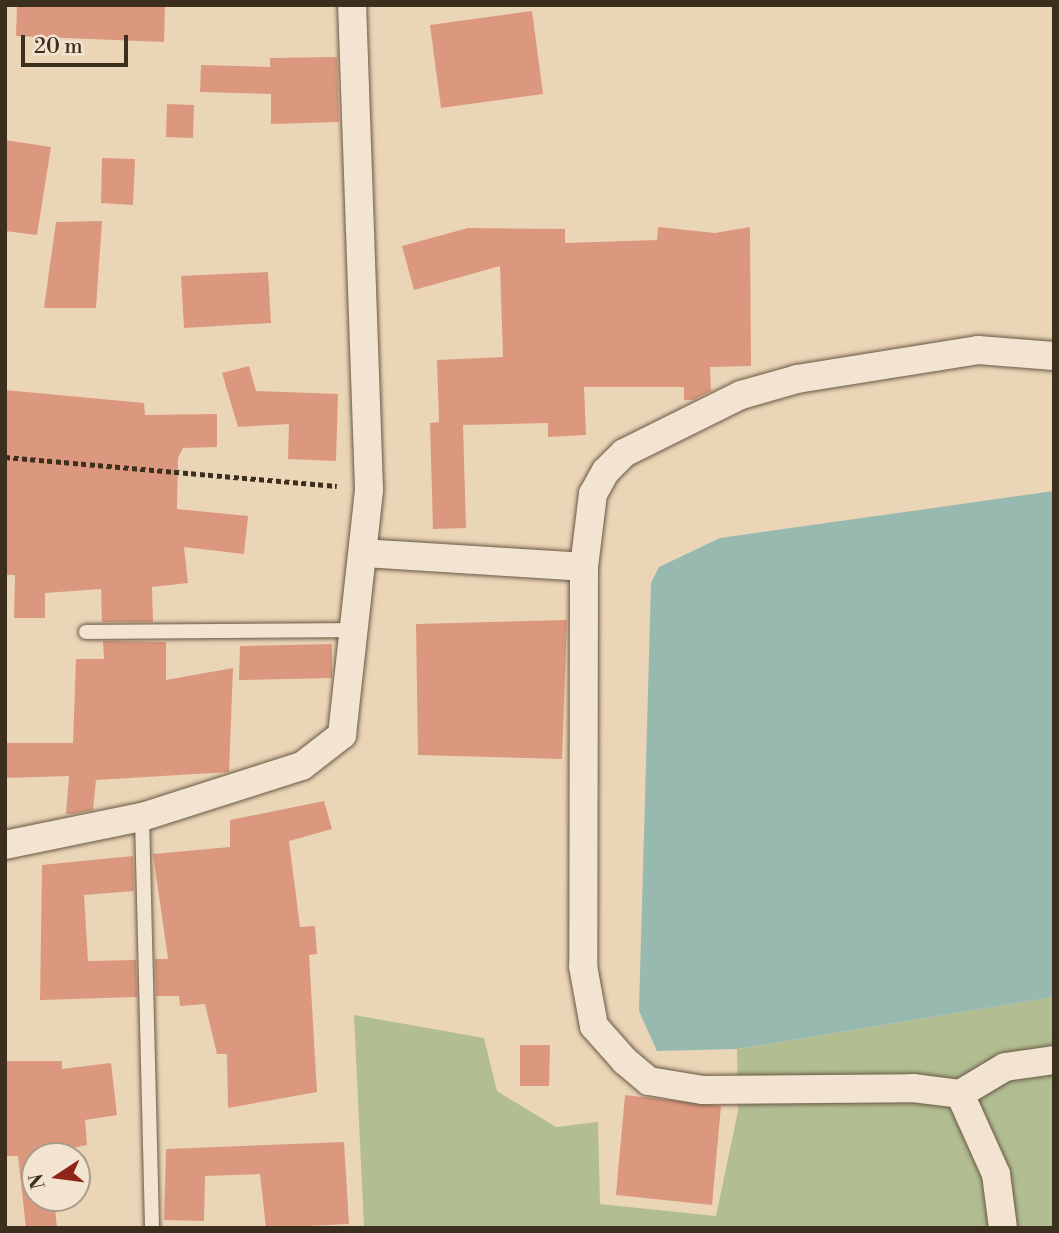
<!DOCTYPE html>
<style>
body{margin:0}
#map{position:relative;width:1059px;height:1233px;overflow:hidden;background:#ebd5b7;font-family:"Libre Bodoni",serif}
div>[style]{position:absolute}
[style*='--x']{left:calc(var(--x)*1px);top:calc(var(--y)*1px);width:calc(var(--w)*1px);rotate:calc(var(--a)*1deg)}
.green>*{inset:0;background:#b2be92}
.water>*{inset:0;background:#98b9af}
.building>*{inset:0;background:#dc987e}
.path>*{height:4.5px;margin-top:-2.25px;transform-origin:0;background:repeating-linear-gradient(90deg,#3c2f1d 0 5px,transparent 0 8.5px)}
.roads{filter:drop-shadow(0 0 2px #685844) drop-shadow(0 0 2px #685844)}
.lane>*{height:14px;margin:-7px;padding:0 7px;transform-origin:7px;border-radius:7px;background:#f2e4d0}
.street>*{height:28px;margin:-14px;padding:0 14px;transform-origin:14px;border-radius:14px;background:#f2e4d0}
span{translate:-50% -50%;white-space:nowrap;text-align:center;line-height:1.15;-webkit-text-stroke:7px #f2e4d0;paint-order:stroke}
.frame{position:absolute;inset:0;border:7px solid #3c2f1d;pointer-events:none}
.north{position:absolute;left:21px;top:1142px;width:70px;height:70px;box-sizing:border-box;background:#f2e4d0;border:2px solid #a99c88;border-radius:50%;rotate:257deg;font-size:19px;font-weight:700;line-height:28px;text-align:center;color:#3c2f1d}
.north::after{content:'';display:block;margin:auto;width:24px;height:32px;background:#8f2418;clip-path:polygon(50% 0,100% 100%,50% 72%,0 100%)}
.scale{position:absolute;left:21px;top:35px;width:107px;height:32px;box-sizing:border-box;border:4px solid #3c2f1d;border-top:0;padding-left:9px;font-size:21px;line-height:24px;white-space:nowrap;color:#3c2f1d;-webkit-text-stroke:5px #f2e4d0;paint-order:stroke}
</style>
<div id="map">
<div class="green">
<i style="clip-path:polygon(1054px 997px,1054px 1228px,364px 1228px,354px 1015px,484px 1038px,497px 1091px,556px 1127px,598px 1122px,600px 1204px,716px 1216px,738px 1111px,737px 1049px)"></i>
</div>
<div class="water">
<i style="clip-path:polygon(1054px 491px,1054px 997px,737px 1049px,657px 1051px,639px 1011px,651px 583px,659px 567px,720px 538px)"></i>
</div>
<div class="building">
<i style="clip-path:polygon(17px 5px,165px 5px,164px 42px,16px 36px)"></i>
<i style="clip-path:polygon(532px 11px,543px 94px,441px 108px,430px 25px)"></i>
<i style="clip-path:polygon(337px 57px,339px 122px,271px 124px,271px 94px,200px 92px,201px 65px,270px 67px,270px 58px)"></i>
<i style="clip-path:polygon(167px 104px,194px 105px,193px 138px,166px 137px)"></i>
<i style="clip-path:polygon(5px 140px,51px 147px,37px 235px,5px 231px)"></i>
<i style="clip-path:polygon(102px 158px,135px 159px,133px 205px,101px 203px)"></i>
<i style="clip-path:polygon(102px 221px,96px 308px,44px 308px,56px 222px)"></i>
<i style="clip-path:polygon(658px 227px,715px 233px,750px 227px,751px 366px,710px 367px,711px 391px,693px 400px,684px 400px,684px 387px,584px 387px,586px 435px,548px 437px,548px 423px,463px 425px,466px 528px,433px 529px,430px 423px,439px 422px,437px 360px,503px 357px,500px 266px,414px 290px,402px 246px,468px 228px,565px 229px,565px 243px,657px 240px)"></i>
<i style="clip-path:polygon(268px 272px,271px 323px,184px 328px,181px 276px)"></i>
<i style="clip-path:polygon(249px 366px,256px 391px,338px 394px,336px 461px,288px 459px,289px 424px,238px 427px,222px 373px)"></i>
<i style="clip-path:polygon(5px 390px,144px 403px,145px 415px,217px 414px,217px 447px,183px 448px,178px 458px,177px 509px,248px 516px,244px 554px,184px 547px,188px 583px,152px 587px,153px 622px,102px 622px,101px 589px,45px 593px,45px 618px,14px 618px,15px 575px,5px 575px)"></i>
<i style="clip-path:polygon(567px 620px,562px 759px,418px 755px,416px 624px)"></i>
<i style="clip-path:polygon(103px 641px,166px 642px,166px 680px,233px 668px,229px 772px,96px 780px,93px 810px,73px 814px,66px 814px,69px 776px,5px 778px,5px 743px,73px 743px,76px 659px,104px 659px)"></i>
<i style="clip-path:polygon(332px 644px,332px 678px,239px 680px,240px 646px)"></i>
<i style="clip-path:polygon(324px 801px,332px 829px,289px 841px,300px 927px,315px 926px,317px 954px,309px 955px,317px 1092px,228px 1108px,227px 1054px,217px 1054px,205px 1004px,180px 1006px,179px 996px,156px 996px,155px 959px,168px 959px,153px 854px,230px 847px,230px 820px)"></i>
<i style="clip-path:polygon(133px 856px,134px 891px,84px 895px,88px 961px,136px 960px,137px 997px,40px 1000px,42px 865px)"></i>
<i style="clip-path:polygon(520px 1045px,550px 1045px,549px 1086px,520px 1086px)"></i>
<i style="clip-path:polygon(5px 1061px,62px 1061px,62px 1069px,111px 1063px,117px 1115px,85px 1120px,87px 1145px,35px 1156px,35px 1198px,54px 1198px,57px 1228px,26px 1228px,18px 1156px,5px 1156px)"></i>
<i style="clip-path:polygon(625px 1095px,721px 1106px,712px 1205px,616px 1195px)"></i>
<i style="clip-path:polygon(344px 1142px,349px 1224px,266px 1228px,260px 1174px,205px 1176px,204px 1221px,164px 1220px,166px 1149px)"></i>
</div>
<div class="path">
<i style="--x:5;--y:457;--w:333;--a:5"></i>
</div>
<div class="roads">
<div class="lane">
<i style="--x:86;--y:632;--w:269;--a:-0.4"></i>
<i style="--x:142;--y:817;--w:411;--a:88.6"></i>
</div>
<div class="street">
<i style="--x:363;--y:553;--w:221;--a:3.6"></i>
<i style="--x:584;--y:567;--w:399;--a:90.1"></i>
<i style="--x:583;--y:966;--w:61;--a:79.6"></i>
<i style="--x:594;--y:1026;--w:47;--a:48.5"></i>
<i style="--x:625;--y:1061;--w:31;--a:40"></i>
<i style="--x:649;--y:1081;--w:55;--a:9.5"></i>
<i style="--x:703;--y:1090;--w:210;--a:-0.5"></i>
<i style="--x:913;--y:1088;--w:47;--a:7.3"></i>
<i style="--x:960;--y:1094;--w:88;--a:65.8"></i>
<i style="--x:996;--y:1174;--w:54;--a:82.6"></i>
<i style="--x:584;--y:567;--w:74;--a:-83"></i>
<i style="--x:593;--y:494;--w:26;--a:-61"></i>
<i style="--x:606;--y:471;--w:25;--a:-45"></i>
<i style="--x:624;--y:453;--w:131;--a:-26.4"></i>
<i style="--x:741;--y:395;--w:58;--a:-15.9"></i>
<i style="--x:797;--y:379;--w:183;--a:-9.1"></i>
<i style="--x:978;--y:350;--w:76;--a:4.5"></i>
<i style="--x:5;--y:845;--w:140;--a:-11.6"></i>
<i style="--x:142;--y:817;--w:168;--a:-17.7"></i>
<i style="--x:302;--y:766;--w:51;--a:-37.8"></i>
<i style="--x:342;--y:735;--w:247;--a:-83.7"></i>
<i style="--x:369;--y:489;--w:484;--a:-92"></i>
<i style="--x:960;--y:1094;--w:52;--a:-31"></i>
<i style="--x:1005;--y:1067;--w:49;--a:-8.1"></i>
</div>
</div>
<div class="frame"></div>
<div class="north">N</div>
<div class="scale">20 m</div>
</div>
